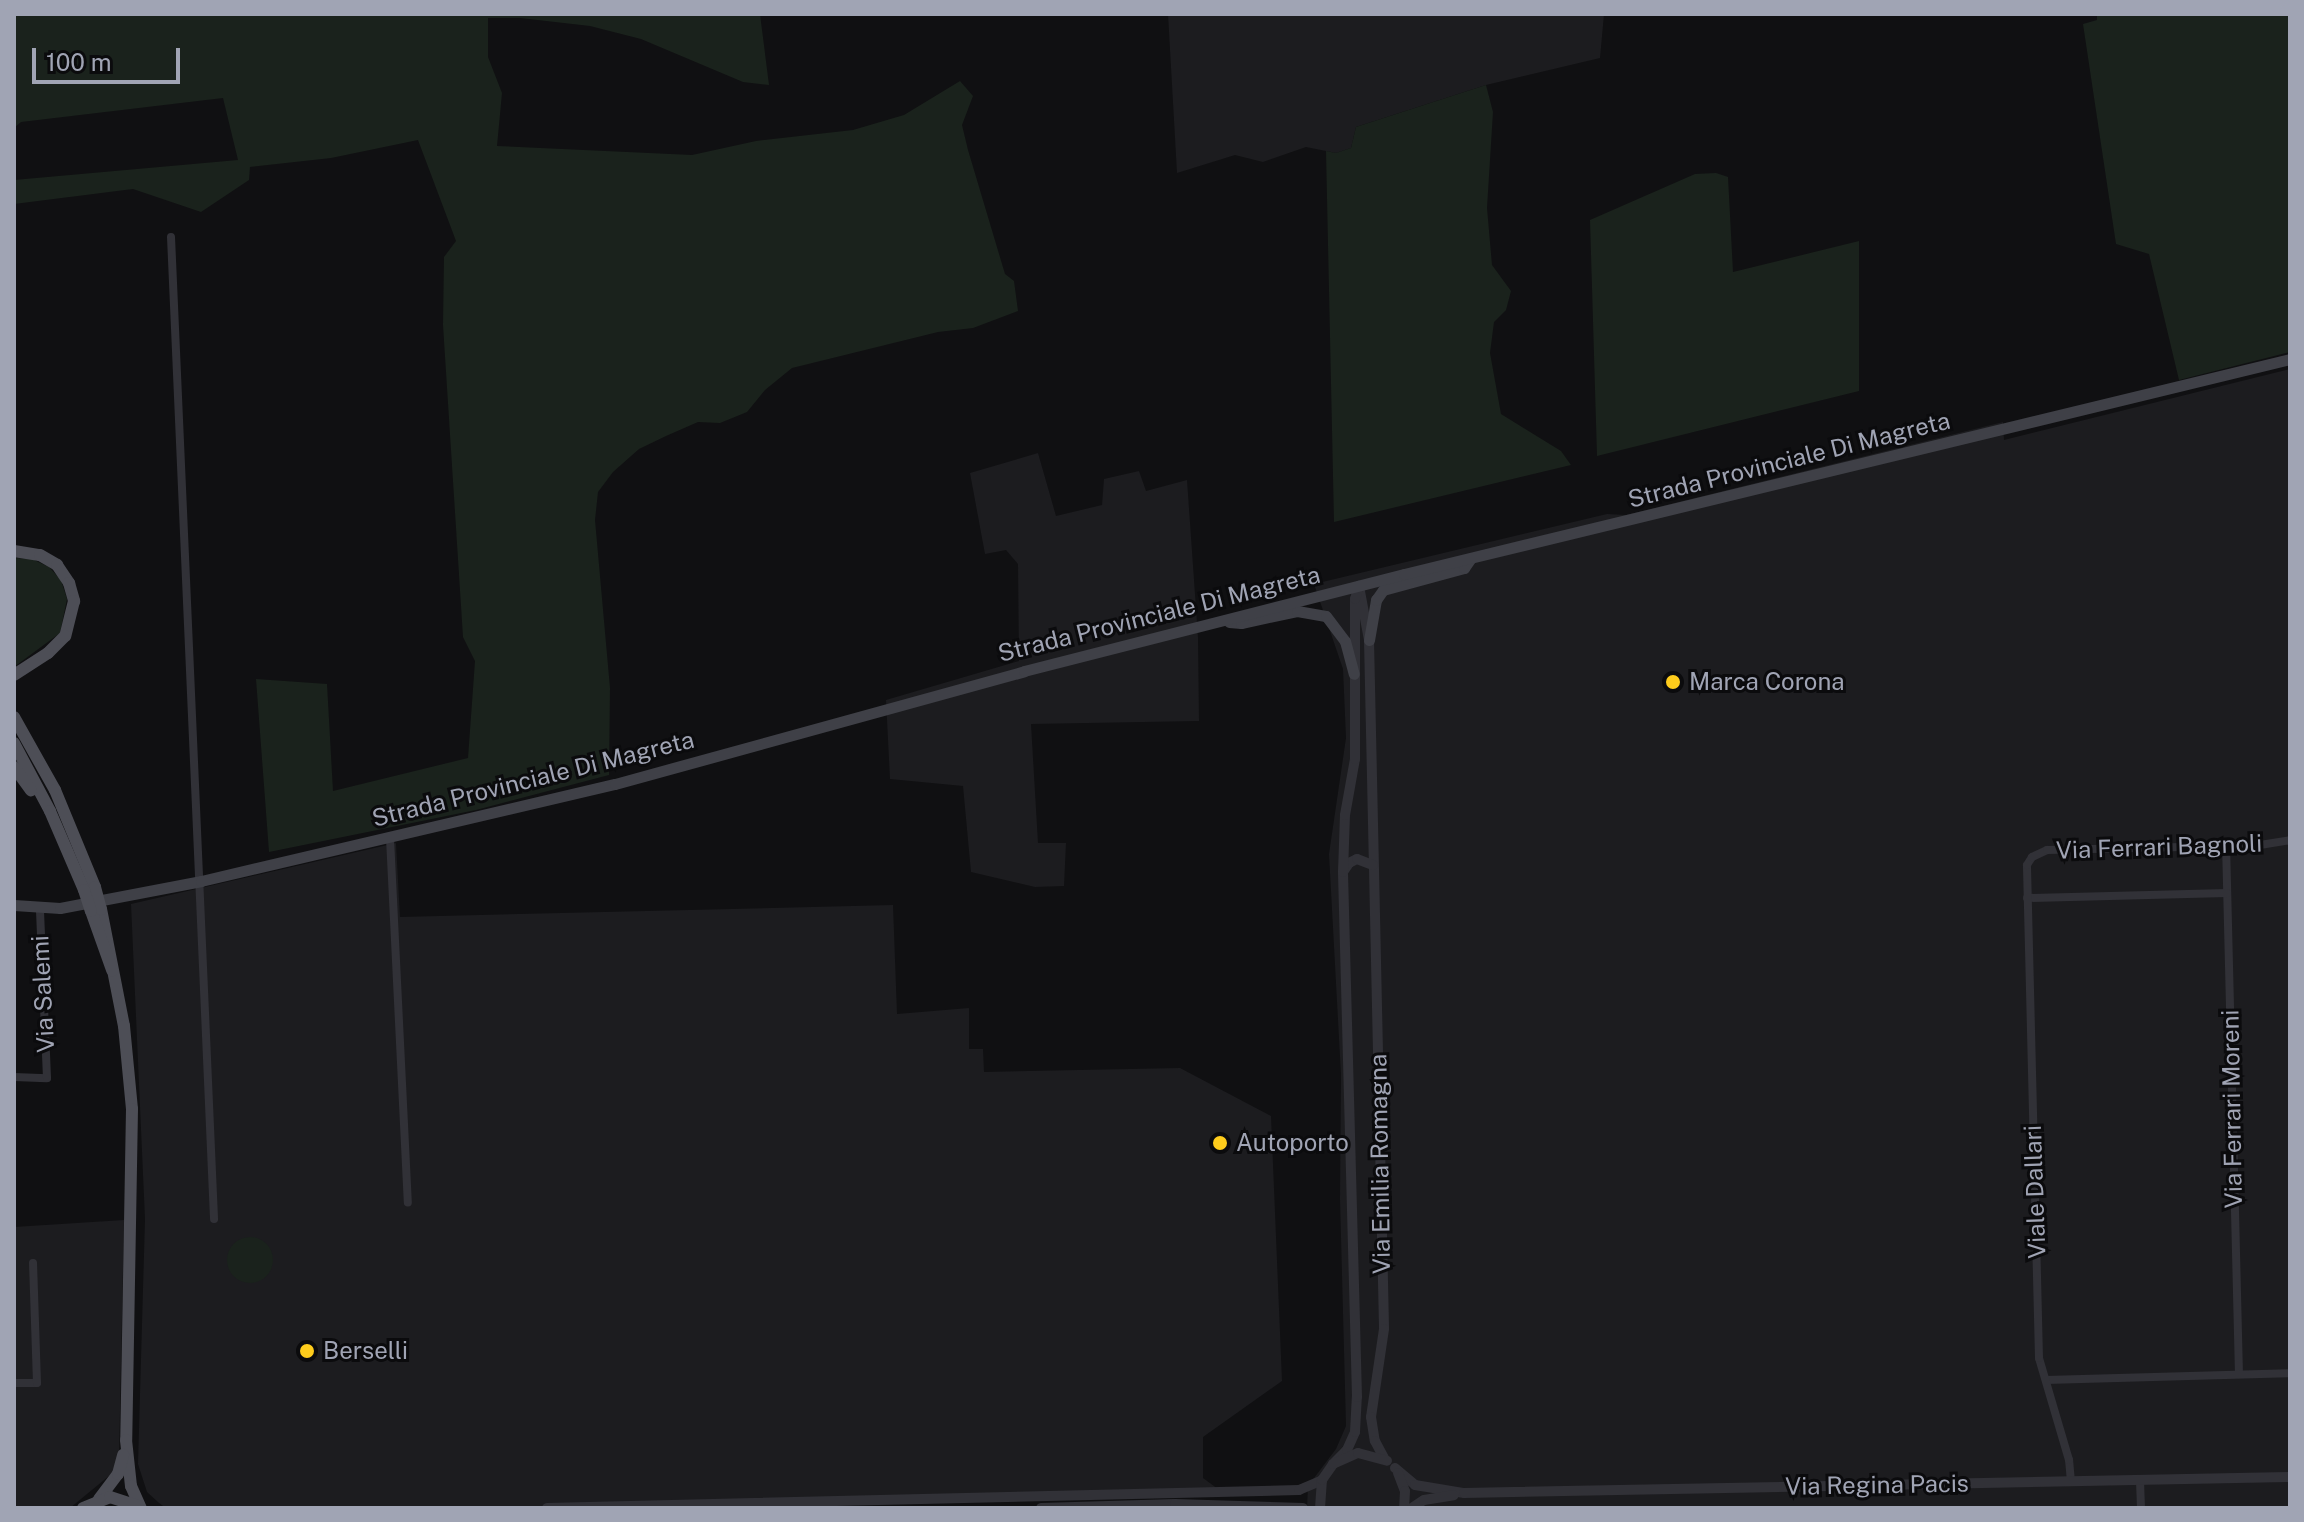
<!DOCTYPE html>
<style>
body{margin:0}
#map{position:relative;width:2304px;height:1522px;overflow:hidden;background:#101012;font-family:"Public Sans",sans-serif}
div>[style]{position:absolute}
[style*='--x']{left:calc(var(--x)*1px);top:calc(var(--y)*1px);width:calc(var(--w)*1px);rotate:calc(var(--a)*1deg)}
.built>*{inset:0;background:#1c1c1f}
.green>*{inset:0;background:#1a221c}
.round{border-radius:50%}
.minor>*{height:8px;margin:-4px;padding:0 4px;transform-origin:4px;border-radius:4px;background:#313137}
.tertiary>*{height:10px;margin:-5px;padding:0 5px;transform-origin:5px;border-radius:5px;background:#313137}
.secondary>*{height:11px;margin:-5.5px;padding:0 5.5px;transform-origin:5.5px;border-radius:5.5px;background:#3f4047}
.primary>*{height:12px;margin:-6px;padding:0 6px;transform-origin:6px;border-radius:6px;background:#4d4e56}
.primary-bridge>*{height:12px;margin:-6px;padding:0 6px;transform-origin:6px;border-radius:6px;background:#4d4e56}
.dots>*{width:22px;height:22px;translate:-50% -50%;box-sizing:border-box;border:4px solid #0b0b0d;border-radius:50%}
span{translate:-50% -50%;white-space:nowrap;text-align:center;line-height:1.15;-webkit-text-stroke:6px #0b0b0d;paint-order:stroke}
.street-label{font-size:24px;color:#a0a4b4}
.poi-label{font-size:24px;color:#a0a4b4}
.left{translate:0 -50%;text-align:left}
.frame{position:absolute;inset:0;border:16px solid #a0a4b4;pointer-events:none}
.scale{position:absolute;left:32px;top:48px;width:148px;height:36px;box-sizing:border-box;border:4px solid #a0a4b4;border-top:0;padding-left:10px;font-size:24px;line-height:28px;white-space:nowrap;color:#a0a4b4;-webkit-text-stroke:6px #0b0b0d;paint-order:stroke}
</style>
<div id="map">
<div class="built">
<i style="clip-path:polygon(1168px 14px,1604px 14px,1600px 58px,1486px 85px,1356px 127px,1351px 148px,1336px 153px,1306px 147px,1263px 162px,1235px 155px,1177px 173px)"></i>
<i style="clip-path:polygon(2290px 369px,2290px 1508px,1307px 1508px,1308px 1486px,1336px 1449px,1346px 1426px,1340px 1199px,1341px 1075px,1329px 854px,1346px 738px,1343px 669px,1314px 584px,1607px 514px,1626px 515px,2003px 422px,2004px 440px)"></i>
<i style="clip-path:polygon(1038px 453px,1056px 516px,1102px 505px,1104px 479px,1139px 471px,1146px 491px,1187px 480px,1198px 637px,1199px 721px,1031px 724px,1038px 843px,1066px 843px,1064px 886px,1035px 887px,971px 872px,963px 786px,890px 779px,886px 700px,1019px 661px,1018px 564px,1006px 550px,985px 554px,970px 473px)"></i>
<i style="clip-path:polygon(396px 843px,400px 917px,893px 905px,897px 1014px,969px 1008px,969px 1049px,983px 1049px,984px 1072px,1180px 1068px,1271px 1116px,1282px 1381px,1203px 1437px,1203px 1478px,1218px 1489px,472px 1508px,166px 1508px,159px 1503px,147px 1492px,138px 1464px,145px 1219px,131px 904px)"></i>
<i style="clip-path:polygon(124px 1220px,119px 1458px,115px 1471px,70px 1508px,14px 1508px,14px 1227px)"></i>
</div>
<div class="green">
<i style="clip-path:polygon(14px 14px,760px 14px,769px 85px,743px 82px,641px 39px,590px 26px,520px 18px,488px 18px,488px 57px,502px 93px,497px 146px,692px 155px,756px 141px,853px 130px,904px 115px,960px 81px,973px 96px,962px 125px,968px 150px,1005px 274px,1014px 281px,1018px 311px,973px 328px,938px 332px,792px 368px,765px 390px,747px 412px,720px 423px,698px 422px,666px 436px,639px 449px,613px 472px,598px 492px,595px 520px,610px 688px,609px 775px,476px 810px,269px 852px,256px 679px,327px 684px,333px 791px,468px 758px,475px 661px,463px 637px,443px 325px,444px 257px,456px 241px,418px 140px,331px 158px,250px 167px,249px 180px,201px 212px,133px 189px,14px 204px,14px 180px,238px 160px,223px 98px,21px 122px,14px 128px)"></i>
<i style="clip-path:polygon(2097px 14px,2290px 14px,2290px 352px,2179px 380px,2149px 254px,2116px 244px,2083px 24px,2097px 20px)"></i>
<i style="clip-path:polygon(1486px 85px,1493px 112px,1487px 208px,1492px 265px,1511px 291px,1506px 310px,1494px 322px,1490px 353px,1501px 414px,1561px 451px,1571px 465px,1334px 522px,1326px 151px,1336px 153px,1351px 148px,1356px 127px)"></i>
<i style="clip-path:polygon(1716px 173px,1728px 177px,1733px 272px,1859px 241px,1859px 391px,1597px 456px,1590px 220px,1695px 174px)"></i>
<i style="clip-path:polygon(14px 558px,32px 559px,49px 567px,61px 580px,67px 599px,60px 633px,14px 667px)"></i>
<i class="round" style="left:227px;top:1237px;width:46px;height:46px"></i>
</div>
<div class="minor">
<i style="--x:171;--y:237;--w:983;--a:87.49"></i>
<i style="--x:390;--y:838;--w:365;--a:87.2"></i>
<i style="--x:2226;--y:843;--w:531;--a:88.6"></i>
<i style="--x:2027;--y:898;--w:200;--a:-1.4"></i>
<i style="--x:14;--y:1077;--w:33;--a:2"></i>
<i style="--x:47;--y:1078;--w:169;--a:-92.4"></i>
<i style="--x:2046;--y:1380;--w:244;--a:-1.6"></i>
<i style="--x:14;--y:1383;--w:23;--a:0"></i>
<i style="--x:37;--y:1383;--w:120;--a:-91.9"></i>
<i style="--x:2140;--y:1480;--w:28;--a:88"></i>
<i style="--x:2071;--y:1482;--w:22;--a:-95"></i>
<i style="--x:2069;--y:1460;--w:106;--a:-106.4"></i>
<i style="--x:2039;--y:1358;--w:493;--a:-91.4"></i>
<i style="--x:2027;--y:865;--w:9;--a:-58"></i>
<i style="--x:2032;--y:857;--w:17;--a:-25"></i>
<i style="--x:2047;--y:850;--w:213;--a:-1.3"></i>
<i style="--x:2260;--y:845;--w:30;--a:-9"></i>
</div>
<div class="tertiary">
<i style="--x:1359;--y:586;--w:55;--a:79.5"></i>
<i style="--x:1369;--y:640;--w:689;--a:88.75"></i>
<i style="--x:1384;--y:1329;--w:89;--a:98.4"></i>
<i style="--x:1371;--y:1417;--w:24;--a:81"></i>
<i style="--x:1375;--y:1441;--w:21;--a:62"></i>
<i style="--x:1343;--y:872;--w:11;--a:-56"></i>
<i style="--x:1349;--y:863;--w:9;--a:-27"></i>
<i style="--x:1357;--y:859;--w:17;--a:21"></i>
<i style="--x:1333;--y:1464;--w:20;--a:-45"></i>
<i style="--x:1347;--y:1450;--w:20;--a:-66"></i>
<i style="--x:1355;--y:1432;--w:35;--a:-87"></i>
<i style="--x:1357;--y:1397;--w:525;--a:-91.53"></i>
<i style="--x:1343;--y:872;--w:57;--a:-88"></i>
<i style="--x:1345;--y:815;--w:57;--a:-79.9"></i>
<i style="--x:1355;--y:759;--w:160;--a:-90"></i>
<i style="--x:1355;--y:599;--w:14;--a:-73"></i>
<i style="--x:1395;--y:1468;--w:26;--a:40"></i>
<i style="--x:1415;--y:1485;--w:50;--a:9.3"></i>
<i style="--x:1464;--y:1493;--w:826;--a:-1.11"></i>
<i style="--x:1398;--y:1473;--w:19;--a:69"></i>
<i style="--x:1405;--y:1491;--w:17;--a:93"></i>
<i style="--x:547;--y:1508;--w:752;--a:-1.37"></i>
<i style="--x:1299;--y:1490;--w:25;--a:-23"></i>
<i style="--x:1041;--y:1508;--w:134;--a:-1.7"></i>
<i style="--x:1175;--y:1504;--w:128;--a:1.8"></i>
<i style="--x:1320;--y:1508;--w:28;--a:-86"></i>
<i style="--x:1322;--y:1480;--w:19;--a:-55"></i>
<i style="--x:1333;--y:1464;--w:27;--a:-24"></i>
<i style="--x:1358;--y:1453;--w:30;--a:15"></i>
<i style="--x:1412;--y:1508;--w:14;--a:-34"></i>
<i style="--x:1424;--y:1500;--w:30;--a:-9"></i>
</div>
<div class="secondary">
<i style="--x:1229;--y:622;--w:12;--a:5"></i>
<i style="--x:1241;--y:623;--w:57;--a:-12.1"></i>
<i style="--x:1297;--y:611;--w:29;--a:10"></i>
<i style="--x:1326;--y:616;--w:31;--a:53"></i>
<i style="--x:1345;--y:641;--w:34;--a:75"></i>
<i style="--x:1369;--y:640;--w:41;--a:-80.1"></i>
<i style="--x:1376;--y:600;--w:12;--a:-55"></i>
<i style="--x:1383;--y:590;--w:84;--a:-15.2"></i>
<i style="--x:1464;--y:568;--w:12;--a:-55"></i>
<i style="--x:14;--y:905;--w:46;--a:3.7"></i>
<i style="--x:60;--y:908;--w:144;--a:-10.8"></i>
<i style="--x:201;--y:881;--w:425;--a:-13.2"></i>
<i style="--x:615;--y:784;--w:424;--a:-15.4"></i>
<i style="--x:1024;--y:671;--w:392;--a:-14.3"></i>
<i style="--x:1404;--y:574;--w:912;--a:-13.64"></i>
</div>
<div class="primary">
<i style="--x:14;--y:551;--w:26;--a:9"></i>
<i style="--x:40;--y:555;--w:20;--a:30"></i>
<i style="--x:57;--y:565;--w:22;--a:56"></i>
<i style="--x:69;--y:583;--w:19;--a:74"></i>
<i style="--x:74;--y:601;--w:36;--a:104"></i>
<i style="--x:65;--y:636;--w:24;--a:135"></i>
<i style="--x:48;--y:653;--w:40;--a:147.1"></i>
<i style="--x:14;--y:717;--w:84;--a:60.7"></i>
<i style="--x:55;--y:790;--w:105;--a:67.6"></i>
<i style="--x:14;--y:743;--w:77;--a:62.1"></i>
<i style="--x:50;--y:811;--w:86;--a:66.7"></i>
<i style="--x:14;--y:767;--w:29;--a:54"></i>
<i style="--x:101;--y:909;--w:119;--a:78.9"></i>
<i style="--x:124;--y:1026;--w:83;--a:84.5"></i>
<i style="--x:132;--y:1109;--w:331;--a:91"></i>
<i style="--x:126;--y:1440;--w:46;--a:83.8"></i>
<i style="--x:131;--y:1486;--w:24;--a:66"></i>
<i style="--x:91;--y:911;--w:63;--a:70.4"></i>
<i style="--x:99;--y:1499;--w:31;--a:-53"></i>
<i style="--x:118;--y:1474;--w:20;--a:-75"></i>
<i style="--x:83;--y:1508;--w:29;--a:-22"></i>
<i style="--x:110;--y:1497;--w:29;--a:18"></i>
</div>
<div class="primary-bridge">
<i style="--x:95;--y:887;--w:23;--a:75"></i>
<i style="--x:84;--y:890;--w:22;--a:72"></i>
</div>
<div class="dots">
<i style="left:1673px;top:682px;background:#fecc1c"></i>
<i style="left:1220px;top:1143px;background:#fecc1c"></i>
<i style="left:307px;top:1351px;background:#fecc1c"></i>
</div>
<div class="street-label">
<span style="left:1789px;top:460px;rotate:-14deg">Strada Provinciale Di Magreta</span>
<span style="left:1159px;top:614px;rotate:-14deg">Strada Provinciale Di Magreta</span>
<span style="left:533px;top:779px;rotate:-14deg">Strada Provinciale Di Magreta</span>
<span style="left:2159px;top:847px;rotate:-2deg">Via Ferrari Bagnoli</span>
<span style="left:43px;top:994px;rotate:-93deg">Via Salemi</span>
<span style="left:2232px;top:1109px;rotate:-91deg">Via Ferrari Moreni</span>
<span style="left:1380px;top:1164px;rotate:-91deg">Via Emilia Romagna</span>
<span style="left:2035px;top:1192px;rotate:-92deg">Viale Dallari</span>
<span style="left:1877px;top:1485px;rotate:-1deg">Via Regina Pacis</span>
</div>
<div class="poi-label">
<span class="left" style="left:1689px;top:682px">Marca Corona</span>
<span class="left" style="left:1236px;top:1143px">Autoporto</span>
<span class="left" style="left:323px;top:1351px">Berselli</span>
</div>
<div class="frame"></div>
<div class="scale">100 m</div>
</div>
